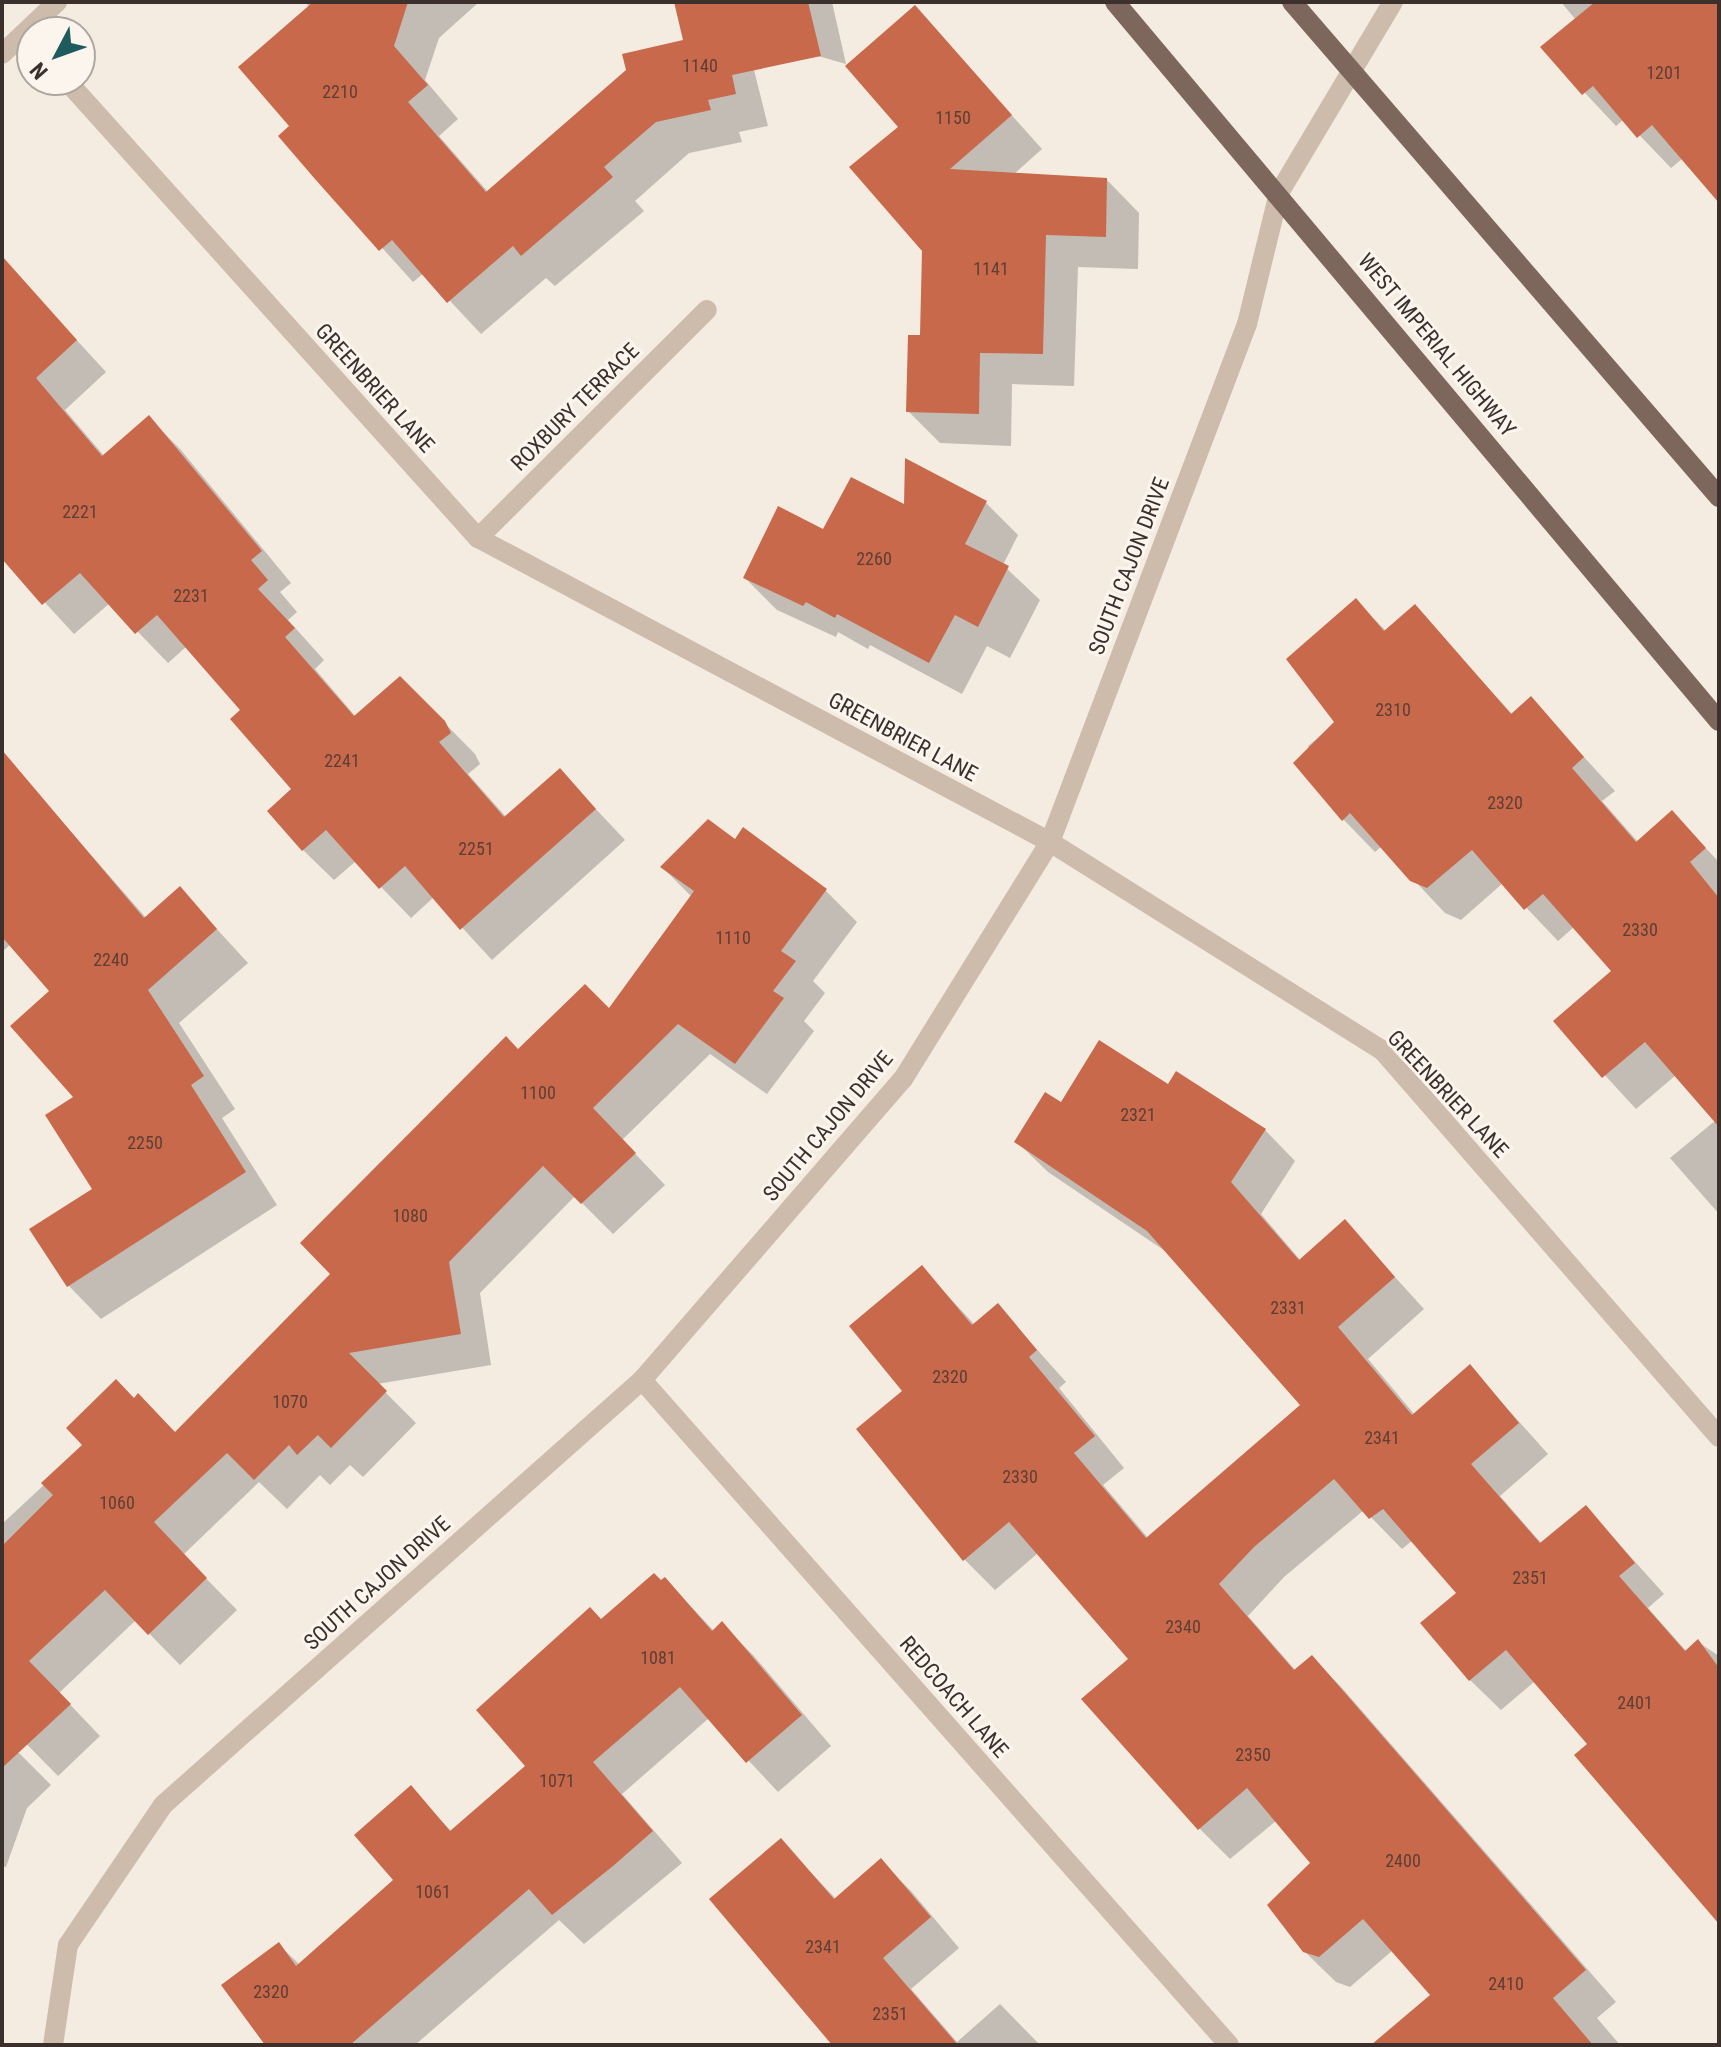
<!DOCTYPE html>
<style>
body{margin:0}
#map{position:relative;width:1721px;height:2047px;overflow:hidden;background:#f4ebe1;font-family:"Roboto Condensed",sans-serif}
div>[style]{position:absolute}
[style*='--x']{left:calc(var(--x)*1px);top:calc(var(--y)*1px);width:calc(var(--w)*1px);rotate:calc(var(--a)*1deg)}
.shadow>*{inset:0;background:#0003}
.building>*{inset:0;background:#c8694b}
.street>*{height:20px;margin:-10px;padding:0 10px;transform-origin:10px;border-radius:10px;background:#cdbbac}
.primary>*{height:20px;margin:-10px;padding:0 10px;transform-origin:10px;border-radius:10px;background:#7d675c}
span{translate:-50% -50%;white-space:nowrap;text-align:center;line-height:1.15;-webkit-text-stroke:6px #fbf5ee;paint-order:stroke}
.number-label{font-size:18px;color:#5e3e33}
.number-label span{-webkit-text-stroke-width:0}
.street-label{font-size:22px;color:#3b302b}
.frame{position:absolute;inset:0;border:4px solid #3b302b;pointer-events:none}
.north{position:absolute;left:16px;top:16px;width:80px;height:80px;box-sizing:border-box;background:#fbf5ee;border:2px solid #aea6a0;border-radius:50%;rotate:229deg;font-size:22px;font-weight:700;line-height:32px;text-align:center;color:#3b302b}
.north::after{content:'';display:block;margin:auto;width:28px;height:36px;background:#1f5a5e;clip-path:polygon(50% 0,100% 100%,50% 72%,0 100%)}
</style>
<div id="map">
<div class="shadow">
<i style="clip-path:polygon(305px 2px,479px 2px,439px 38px,425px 80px,458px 119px,439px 136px,488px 192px,628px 71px,753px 66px,768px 126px,739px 132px,742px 142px,689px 153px,635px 201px,644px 211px,555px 286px,546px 278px,481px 334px,424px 273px,413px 282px,281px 136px,292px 126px,310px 8px)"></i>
<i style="clip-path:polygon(677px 2px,832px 2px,846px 64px,695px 21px)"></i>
<i style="clip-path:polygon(1561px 2px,1719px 2px,1719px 200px,1683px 158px,1671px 168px,1624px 119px,1616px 126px,1543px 48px,1576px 20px)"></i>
<i style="clip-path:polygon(915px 7px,1042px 149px,1013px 175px,1107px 180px,1139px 213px,1138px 269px,1078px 267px,1074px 386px,1012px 384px,1011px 446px,940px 443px,908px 411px,922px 338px,924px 250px,900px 127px)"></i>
<i style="clip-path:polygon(16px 274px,106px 372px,65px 410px,105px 457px,149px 418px,180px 449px,291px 583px,280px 592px,297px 612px,288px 620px,324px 660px,315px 669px,356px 717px,400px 678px,475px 754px,480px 764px,468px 774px,507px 818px,560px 771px,625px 840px,492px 960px,434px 897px,411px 918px,356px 861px,334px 880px,303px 850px,294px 790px,243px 710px,187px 646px,168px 663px,110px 603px,74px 634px,2px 556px,2px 277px)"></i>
<i style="clip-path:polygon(986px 503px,1018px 535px,1003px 565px,1040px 600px,1010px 658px,987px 646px,962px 694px,870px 645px,868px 649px,838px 632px,836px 637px,777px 610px,745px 578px,824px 531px,906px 508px)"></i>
<i style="clip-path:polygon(1356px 601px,1386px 631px,1415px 607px,1513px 715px,1531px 699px,1615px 791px,1602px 801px,1638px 842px,1672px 813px,1719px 862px,1719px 1214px,1670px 1158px,1716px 1120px,1676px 1075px,1636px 1109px,1556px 1022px,1613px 972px,1574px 927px,1558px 941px,1503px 883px,1461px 920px,1445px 913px,1382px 846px,1375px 852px,1343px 819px,1308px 746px,1337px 722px)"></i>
<i style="clip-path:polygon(23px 777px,147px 919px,180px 889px,248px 963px,179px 1023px,235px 1109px,222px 1118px,277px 1205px,101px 1319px,69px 1286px,32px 1230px,95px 1189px,52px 992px,11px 944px,2px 952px,2px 795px)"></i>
<i style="clip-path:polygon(744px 830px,826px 891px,857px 922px,813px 981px,825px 993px,804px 1021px,814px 1031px,767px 1094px,710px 1054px,622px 1140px,665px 1185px,613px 1234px,575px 1196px,480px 1293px,491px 1365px,377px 1384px,416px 1423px,363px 1477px,350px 1465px,330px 1485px,320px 1475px,287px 1509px,259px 1482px,183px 1555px,237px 1610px,180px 1665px,136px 1620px,59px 1693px,100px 1736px,58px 1776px,2px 1719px,2px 1524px,134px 1401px,176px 1434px,333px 1274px,518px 1051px,609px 1011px,692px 897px,662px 867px,736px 842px)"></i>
<i style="clip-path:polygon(1169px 1087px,1265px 1130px,1295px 1161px,1261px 1214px,1301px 1261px,1345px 1222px,1424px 1309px,1368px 1359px,1415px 1415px,1470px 1367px,1548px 1454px,1500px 1496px,1542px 1544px,1586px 1507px,1664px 1594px,1648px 1608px,1687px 1652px,1698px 1642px,1719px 1656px,1719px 1923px,1590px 1744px,1535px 1681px,1501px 1710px,1470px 1680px,1459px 1593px,1413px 1540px,1402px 1549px,1364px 1510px,1284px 1577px,1248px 1616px,1296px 1671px,1312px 1657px,1342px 1688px,1616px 2002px,1597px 2018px,1620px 2045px,1390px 2045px,1432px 1995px,1393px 1950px,1350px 1987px,1336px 1982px,1304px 1951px,1313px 1863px,1277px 1820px,1230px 1859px,1199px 1828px,1131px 1659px,1038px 1553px,995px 1590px,964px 1559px,904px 1391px,922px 1268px,975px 1325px,998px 1306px,1066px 1382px,1059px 1388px,1124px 1468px,1103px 1485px,1149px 1539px,1303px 1405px,1171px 1255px,1048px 1172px,1017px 1142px,1061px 1105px)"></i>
<i style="clip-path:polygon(665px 1579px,714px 1631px,722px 1624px,753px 1655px,831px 1746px,778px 1792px,709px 1718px,622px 1794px,682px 1863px,584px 1944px,559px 1920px,415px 2045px,264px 2045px,279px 1945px,300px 1965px,396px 1880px,411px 1788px,452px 1832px,527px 1766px,601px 1621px)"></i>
<i style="clip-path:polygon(2px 1747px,19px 1753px,51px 1785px,27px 1808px,6px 1867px,2px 1866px)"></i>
<i style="clip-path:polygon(781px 1841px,836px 1899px,881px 1861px,911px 1891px,959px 1948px,911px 1989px,957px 2042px,1000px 2004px,1040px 2045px,834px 2045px)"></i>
</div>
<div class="building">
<i style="clip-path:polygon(313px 2px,408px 2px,394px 46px,428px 85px,408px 102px,486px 192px,626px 70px,622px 54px,683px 40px,674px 2px,808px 2px,821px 56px,732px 75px,736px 94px,708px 100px,711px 110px,656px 122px,604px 167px,613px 177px,521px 256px,513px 246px,447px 303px,392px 240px,379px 251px,315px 179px,278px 136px,289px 126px,238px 67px)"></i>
<i style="clip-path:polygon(1595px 2px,1719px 2px,1719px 203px,1652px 125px,1637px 138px,1593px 86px,1582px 95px,1540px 47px)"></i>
<i style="clip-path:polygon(915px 5px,1012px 115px,950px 169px,1107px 178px,1106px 237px,1046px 235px,1043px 354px,980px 353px,979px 414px,906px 412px,908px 335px,920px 335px,922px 251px,849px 167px,898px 127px,845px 66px)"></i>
<i style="clip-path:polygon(2px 256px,77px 340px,36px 378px,102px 456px,149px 415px,262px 551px,251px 560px,268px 580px,258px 589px,295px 628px,285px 637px,354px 716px,400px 676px,445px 721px,451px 733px,439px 742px,504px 817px,560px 768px,596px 809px,460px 930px,405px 866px,379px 889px,326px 830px,302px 851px,267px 811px,291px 789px,230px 719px,240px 710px,157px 615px,135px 634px,80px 573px,42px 605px,2px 559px)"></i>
<i style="clip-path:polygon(905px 458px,987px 501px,965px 544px,1009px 566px,978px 627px,955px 615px,929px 663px,837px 614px,835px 618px,806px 602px,803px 606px,743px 578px,778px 506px,823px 529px,851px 477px,904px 504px)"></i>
<i style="clip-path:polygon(1356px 598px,1384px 631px,1415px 604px,1511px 714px,1531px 696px,1584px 757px,1572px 768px,1636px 842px,1672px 810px,1706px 848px,1690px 862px,1719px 898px,1719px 1127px,1645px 1042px,1602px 1078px,1553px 1021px,1611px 971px,1543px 894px,1524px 910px,1472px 850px,1427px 888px,1410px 881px,1350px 813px,1342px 821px,1293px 763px,1334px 722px,1286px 659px)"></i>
<i style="clip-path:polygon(2px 750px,144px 918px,180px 886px,217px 929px,148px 990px,204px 1076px,191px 1085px,246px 1172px,67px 1287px,29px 1229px,92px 1189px,45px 1115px,73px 1097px,10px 1026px,49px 991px,2px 937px)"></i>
<i style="clip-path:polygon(708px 819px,735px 839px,743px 827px,827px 889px,781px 951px,796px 961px,773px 991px,784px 998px,735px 1064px,678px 1024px,593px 1108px,636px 1153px,581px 1204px,543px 1166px,449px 1262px,461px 1334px,349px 1353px,387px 1391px,331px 1448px,318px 1435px,297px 1455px,289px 1445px,254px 1480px,227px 1453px,154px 1522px,207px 1578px,148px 1635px,105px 1590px,29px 1661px,71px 1704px,2px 1768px,2px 1546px,53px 1495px,41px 1483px,82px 1445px,66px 1428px,116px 1379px,134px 1398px,138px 1393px,175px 1432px,330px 1274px,300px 1243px,506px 1036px,518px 1049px,585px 984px,609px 1008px,694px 891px,660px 867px)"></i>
<i style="clip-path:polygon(1099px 1040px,1168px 1084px,1176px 1071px,1266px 1129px,1231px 1182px,1299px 1260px,1345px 1219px,1395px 1277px,1338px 1327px,1412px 1415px,1470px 1364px,1519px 1423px,1471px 1464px,1540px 1543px,1586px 1505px,1635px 1563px,1619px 1576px,1685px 1651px,1698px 1639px,1719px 1668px,1719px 1924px,1574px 1755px,1587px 1744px,1506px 1650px,1469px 1681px,1420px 1623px,1456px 1593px,1383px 1509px,1369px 1519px,1334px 1479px,1254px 1547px,1219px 1584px,1294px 1670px,1312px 1655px,1586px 1970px,1553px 1998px,1593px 2045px,1371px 2045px,1430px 1995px,1363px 1919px,1319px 1957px,1303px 1952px,1267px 1905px,1310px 1863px,1247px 1788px,1198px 1830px,1081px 1699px,1128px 1659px,1009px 1522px,963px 1561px,856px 1429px,902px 1391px,849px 1326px,922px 1265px,972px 1325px,998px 1303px,1037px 1350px,1029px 1357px,1095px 1436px,1074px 1453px,1146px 1538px,1300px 1405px,1147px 1231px,1014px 1142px,1045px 1092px,1061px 1102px)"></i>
<i style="clip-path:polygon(654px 1573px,661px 1580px,665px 1577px,712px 1631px,722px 1621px,802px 1715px,746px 1763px,680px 1687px,593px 1762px,653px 1831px,613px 1866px,552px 1915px,529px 1889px,350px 2045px,265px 2045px,221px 1985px,279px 1942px,296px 1966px,393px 1880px,354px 1835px,411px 1785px,450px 1831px,525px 1766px,476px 1710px,590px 1607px,601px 1619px)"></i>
<i style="clip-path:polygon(781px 1838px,834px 1899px,881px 1858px,931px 1917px,883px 1958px,958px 2045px,832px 2045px,709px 1899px)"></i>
</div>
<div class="street">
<i style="--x:2;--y:54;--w:76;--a:-43.4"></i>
<i style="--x:66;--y:80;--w:616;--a:48.03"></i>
<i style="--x:478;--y:538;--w:648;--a:27.99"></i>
<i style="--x:1050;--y:842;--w:392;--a:32.1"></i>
<i style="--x:1382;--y:1050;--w:513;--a:48.95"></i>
<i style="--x:478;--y:538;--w:323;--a:-44.9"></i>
<i style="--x:642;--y:1380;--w:887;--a:48.56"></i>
<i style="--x:53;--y:2045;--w:101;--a:-81.5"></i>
<i style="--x:68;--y:1945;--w:169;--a:-55.8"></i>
<i style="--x:163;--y:1805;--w:640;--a:-41.58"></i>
<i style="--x:642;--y:1380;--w:398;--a:-49.1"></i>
<i style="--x:903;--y:1079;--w:279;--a:-58.2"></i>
<i style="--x:1050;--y:842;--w:554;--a:-69.18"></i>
<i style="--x:1247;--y:324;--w:135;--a:-76.3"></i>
<i style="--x:1279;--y:193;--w:222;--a:-59.2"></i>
</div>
<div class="primary">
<i style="--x:1115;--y:2;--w:939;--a:49.97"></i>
<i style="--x:1292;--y:2;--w:654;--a:49.22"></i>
</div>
<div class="number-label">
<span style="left:700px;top:66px">1140</span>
<span style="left:1664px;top:73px">1201</span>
<span style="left:340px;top:92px">2210</span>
<span style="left:953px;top:118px">1150</span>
<span style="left:991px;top:269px">1141</span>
<span style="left:80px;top:512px">2221</span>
<span style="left:874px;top:559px">2260</span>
<span style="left:191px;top:596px">2231</span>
<span style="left:1393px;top:710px">2310</span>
<span style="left:342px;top:761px">2241</span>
<span style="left:1505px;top:803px">2320</span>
<span style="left:476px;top:849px">2251</span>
<span style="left:1640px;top:930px">2330</span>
<span style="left:733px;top:938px">1110</span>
<span style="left:111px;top:960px">2240</span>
<span style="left:538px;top:1093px">1100</span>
<span style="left:1138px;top:1115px">2321</span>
<span style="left:145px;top:1143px">2250</span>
<span style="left:410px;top:1216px">1080</span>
<span style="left:1288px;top:1308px">2331</span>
<span style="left:950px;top:1377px">2320</span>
<span style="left:290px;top:1402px">1070</span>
<span style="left:1382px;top:1438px">2341</span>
<span style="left:1020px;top:1477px">2330</span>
<span style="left:117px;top:1503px">1060</span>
<span style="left:1530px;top:1578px">2351</span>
<span style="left:1183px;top:1627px">2340</span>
<span style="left:658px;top:1658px">1081</span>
<span style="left:1635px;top:1703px">2401</span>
<span style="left:1253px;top:1755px">2350</span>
<span style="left:557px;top:1781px">1071</span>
<span style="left:1403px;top:1861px">2400</span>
<span style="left:433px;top:1892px">1061</span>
<span style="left:823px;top:1947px">2341</span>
<span style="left:1506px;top:1984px">2410</span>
<span style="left:271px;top:1992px">2320</span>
<span style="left:890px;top:2014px">2351</span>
</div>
<div class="street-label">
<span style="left:1437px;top:345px;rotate:50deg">WEST IMPERIAL HIGHWAY</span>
<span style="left:375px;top:388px;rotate:48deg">GREENBRIER LANE</span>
<span style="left:575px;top:407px;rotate:-45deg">ROXBURY TERRACE</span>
<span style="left:1129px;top:566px;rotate:-69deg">SOUTH CAJON DRIVE</span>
<span style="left:903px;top:737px;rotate:28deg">GREENBRIER LANE</span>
<span style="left:1448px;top:1094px;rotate:47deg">GREENBRIER LANE</span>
<span style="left:828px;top:1126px;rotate:-50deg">SOUTH CAJON DRIVE</span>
<span style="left:377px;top:1583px;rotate:-42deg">SOUTH CAJON DRIVE</span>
<span style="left:954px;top:1697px;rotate:49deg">REDCOACH LANE</span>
</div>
<div class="frame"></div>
<div class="north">N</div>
</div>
